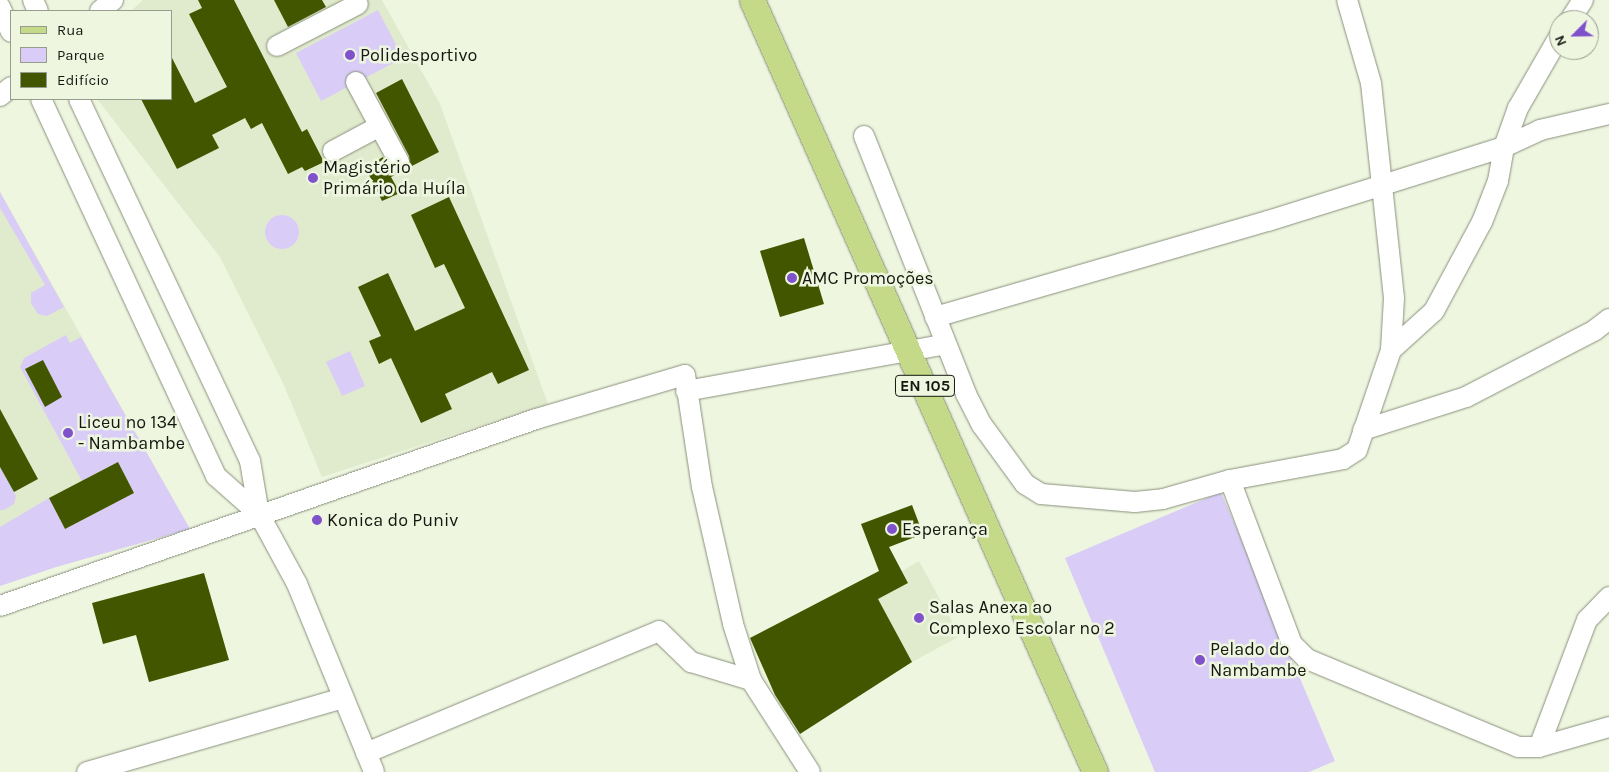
<!DOCTYPE html>
<meta charset="utf-8">
<style>
body{margin:0}
#map{position:relative;width:1609px;height:772px;overflow:hidden;background:#eef6e0;font-family:Karla,sans-serif}
div>[style]{position:absolute}
[style*='--x']{left:calc(var(--x)*1px);top:calc(var(--y)*1px);width:calc(var(--w)*1px);rotate:calc(var(--a)*1deg)}
.built>*{inset:0;background:#e0eacd}
.green>*{inset:0;background:#d9cdf8}
.round{border-radius:50%}
.building>*{inset:0;background:#425600}
.roads{filter:drop-shadow(0 0 1px #89907c) drop-shadow(0 0 1px #89907c)}
.minor>*{height:20px;margin:-10px;padding:0 10px;transform-origin:10px;border-radius:10px;background:#fff}
.major>*{height:25px;margin:-12.5px;padding:0 12.5px;transform-origin:12.5px;border-radius:12.5px;background:#c4da88}
.dots>*{width:14px;height:14px;translate:-50% -50%;box-sizing:border-box;border:2px solid #eef6e0;border-radius:50%}
span{translate:-50% -50%;white-space:nowrap;text-align:center;line-height:1.15;-webkit-text-stroke:5px #eef6e0;paint-order:stroke}
.shield-label span{padding:1px 4px;background:#eef6e0;border:1px solid;border-radius:4px;-webkit-text-stroke-width:0}
.shield-label{font-size:16px;color:#151810;font-weight:700}
.poi-label{font-size:18px;color:#151810}
.left{translate:0 -50%;text-align:left}
.legend{position:absolute;left:10px;top:10px;width:162px;height:90px;box-sizing:border-box;background:#eef6e0;border:1px solid #979d8d;margin:0;padding:6px 9px;list-style:none;font-size:15px;color:#151810}
.legend li{display:flex;align-items:center;gap:10px;height:25px}
.legend b{width:25px;border:1px solid #979d8d}
.north{position:absolute;left:1549px;top:10px;width:50px;height:50px;box-sizing:border-box;background:#eef6e0;border:1px solid #979d8d;border-radius:50%;rotate:247deg;font-size:14px;font-weight:700;line-height:20px;text-align:center;color:#151810}
.north::after{content:'';display:block;margin:auto;width:18px;height:22px;background:#7f51ca;clip-path:polygon(50% 0,100% 100%,50% 72%,0 100%)}
</style>
<div id="map">
<div class="built">
<i style="clip-path:polygon(143px 0,382px 0,440px 104px,548px 404px,322px 477px,283px 383px,220px 257px,97px 99px,171px 99px,171px 11px,131px 11px)"></i>
<i style="clip-path:polygon(0 192px,190px 529px,56px 567px,0 586px)"></i>
<i style="clip-path:polygon(919px 561px,960px 636px,912px 662px,878px 599px,908px 583px,902px 571px)"></i>
</div>
<div class="green">
<i style="clip-path:polygon(378px 10px,403px 58px,321px 101px,296px 53px)"></i>
<i style="clip-path:polygon(0 192px,64px 307px,47px 316px,38px 314px,31px 303px,31px 293px,45px 285px,0 208px)"></i>
<i class="round" style="left:265px;top:215px;width:34px;height:34px"></i>
<i style="clip-path:polygon(66px 335px,70px 343px,81px 337px,190px 529px,56px 567px,0 586px,0 527px,49px 498px,65px 529px,134px 493px,118px 462px,82px 481px,20px 367px,24px 358px)"></i>
<i style="clip-path:polygon(350px 351px,365px 386px,342px 396px,326px 362px)"></i>
<i style="clip-path:polygon(0 467px,16px 496px,14px 504px,4px 510px,0 510px)"></i>
<i style="clip-path:polygon(1221px 492px,1335px 761px,1309px 772px,1155px 772px,1065px 558px)"></i>
</div>
<div class="building">
<i style="clip-path:polygon(198px 0,234px 0,302px 132px,307px 129px,324px 162px,305px 171px,302px 167px,288px 174px,262px 123px,251px 129px,245px 118px,212px 135px,219px 148px,177px 169px,141px 99px,171px 99px,171px 56px,195px 103px,227px 87px,189px 14px,202px 8px)"></i>
<i style="clip-path:polygon(274px 0,322px 0,326px 7px,288px 27px)"></i>
<i style="clip-path:polygon(402px 79px,439px 152px,410px 167px,409px 156px,376px 93px)"></i>
<i style="clip-path:polygon(383px 157px,389px 168px,397px 174px,391px 177px,400px 193px,382px 201px,365px 167px)"></i>
<i style="clip-path:polygon(449px 197px,529px 370px,498px 384px,492px 372px,445px 394px,452px 409px,421px 423px,391px 358px,379px 364px,369px 341px,381px 336px,358px 287px,388px 273px,415px 331px,465px 308px,444px 264px,435px 268px,411px 215px)"></i>
<i style="clip-path:polygon(804px 238px,824px 304px,780px 317px,760px 251px)"></i>
<i style="clip-path:polygon(43px 360px,62px 397px,45px 407px,25px 369px)"></i>
<i style="clip-path:polygon(0 409px,38px 479px,14px 492px,0 467px)"></i>
<i style="clip-path:polygon(118px 462px,134px 493px,65px 529px,49px 498px)"></i>
<i style="clip-path:polygon(912px 505px,923px 534px,889px 547px,908px 583px,878px 599px,912px 662px,800px 734px,775px 695px,750px 638px,879px 571px,861px 524px)"></i>
<i style="clip-path:polygon(204px 573px,229px 660px,149px 682px,136px 635px,103px 644px,92px 603px)"></i>
</div>
<div class="roads">
<div class="minor">
<i style="--x:33;--y:0;--w:12;--a:66"></i>
<i style="--x:0;--y:7;--w:27;--a:66"></i>
<i style="--x:100;--y:11;--w:17;--a:-40"></i>
<i style="--x:1570;--y:20;--w:24;--a:-57"></i>
<i style="--x:277;--y:46;--w:91;--a:-27.4"></i>
<i style="--x:356;--y:82;--w:91;--a:61.7"></i>
<i style="--x:0;--y:96;--w:14;--a:-39"></i>
<i style="--x:41;--y:99;--w:416;--a:65.1"></i>
<i style="--x:216;--y:476;--w:57;--a:41.5"></i>
<i style="--x:79;--y:99;--w:400;--a:64.7"></i>
<i style="--x:250;--y:461;--w:54;--a:80.4"></i>
<i style="--x:259;--y:514;--w:80;--a:61.5"></i>
<i style="--x:297;--y:584;--w:203;--a:67.7"></i>
<i style="--x:864;--y:136;--w:277;--a:68.4"></i>
<i style="--x:966;--y:394;--w:35;--a:63"></i>
<i style="--x:982;--y:425;--w:73;--a:53.9"></i>
<i style="--x:1025;--y:484;--w:19;--a:32"></i>
<i style="--x:1041;--y:494;--w:94;--a:4.9"></i>
<i style="--x:1135;--y:502;--w:28;--a:-6"></i>
<i style="--x:1163;--y:499;--w:70;--a:-15.8"></i>
<i style="--x:1230;--y:480;--w:115;--a:-10.5"></i>
<i style="--x:1343;--y:459;--w:17;--a:-33"></i>
<i style="--x:1357;--y:450;--w:106;--a:-71.2"></i>
<i style="--x:1391;--y:350;--w:52;--a:-86.7"></i>
<i style="--x:1394;--y:298;--w:216;--a:-96.1"></i>
<i style="--x:1371;--y:83;--w:86;--a:-106.1"></i>
<i style="--x:333;--y:151;--w:53;--a:-28"></i>
<i style="--x:935;--y:317;--w:347;--a:-16.1"></i>
<i style="--x:1268;--y:221;--w:247;--a:-17.4"></i>
<i style="--x:1504;--y:147;--w:40;--a:-25"></i>
<i style="--x:1540;--y:130;--w:71;--a:-13.1"></i>
<i style="--x:1391;--y:350;--w:58;--a:-42.2"></i>
<i style="--x:1434;--y:311;--w:101;--a:-61.7"></i>
<i style="--x:1482;--y:222;--w:44;--a:-68.7"></i>
<i style="--x:1498;--y:181;--w:35;--a:-80"></i>
<i style="--x:1504;--y:147;--w:41;--a:-70.3"></i>
<i style="--x:1518;--y:108;--w:82;--a:-60"></i>
<i style="--x:686;--y:391;--w:264;--a:-10.2"></i>
<i style="--x:1363;--y:430;--w:108;--a:-17.8"></i>
<i style="--x:1466;--y:397;--w:145;--a:-27.4"></i>
<i style="--x:1595;--y:330;--w:18;--a:-38"></i>
<i style="--x:1230;--y:480;--w:175;--a:69.3"></i>
<i style="--x:1292;--y:644;--w:21;--a:45"></i>
<i style="--x:1307;--y:659;--w:229;--a:22.6"></i>
<i style="--x:1518;--y:747;--w:21;--a:0"></i>
<i style="--x:1539;--y:747;--w:73;--a:-15.9"></i>
<i style="--x:0;--y:606;--w:568;--a:-19.23"></i>
<i style="--x:536;--y:419;--w:155;--a:-16.5"></i>
<i style="--x:685;--y:375;--w:113;--a:81.4"></i>
<i style="--x:702;--y:487;--w:140;--a:77.2"></i>
<i style="--x:733;--y:624;--w:59;--a:72.2"></i>
<i style="--x:751;--y:680;--w:109;--a:57.3"></i>
<i style="--x:1539;--y:747;--w:136;--a:-69.3"></i>
<i style="--x:1587;--y:620;--w:32;--a:-46"></i>
<i style="--x:366;--y:753;--w:317;--a:-22.6"></i>
<i style="--x:659;--y:631;--w:45;--a:44.1"></i>
<i style="--x:691;--y:662;--w:63;--a:16.7"></i>
<i style="--x:87;--y:772;--w:267;--a:-16.1"></i>
</div>
<div class="major">
<i style="--x:752;--y:0;--w:845;--a:66.04"></i>
</div>
</div>
<div class="dots">
<i style="left:350px;top:55px;background:#7f51ca"></i>
<i style="left:313px;top:178px;background:#7f51ca"></i>
<i style="left:792px;top:278px;background:#7f51ca"></i>
<i style="left:68px;top:433px;background:#7f51ca"></i>
<i style="left:317px;top:520px;background:#7f51ca"></i>
<i style="left:892px;top:529px;background:#7f51ca"></i>
<i style="left:919px;top:618px;background:#7f51ca"></i>
<i style="left:1200px;top:660px;background:#7f51ca"></i>
</div>
<div class="shield-label">
<span style="left:925px;top:386px">EN 105</span>
</div>
<div class="poi-label">
<span class="left" style="left:360px;top:55px">Polidesportivo</span>
<span class="left" style="left:323px;top:178px">Magistério<br>Primário da Huíla</span>
<span class="left" style="left:802px;top:278px">AMC Promoções</span>
<span class="left" style="left:78px;top:433px">Liceu nº 134<br>- Nambambe</span>
<span class="left" style="left:327px;top:520px">Konica do Puniv</span>
<span class="left" style="left:902px;top:529px">Esperança</span>
<span class="left" style="left:929px;top:618px">Salas Anexa ao<br>Complexo Escolar nº 2</span>
<span class="left" style="left:1210px;top:660px">Pelado do<br>Nambambe</span>
</div>
<ul class="legend">
<li><b style="height:6px;background:#c4da88"></b>Rua</li>
<li><b style="height:14px;background:#d9cdf8"></b>Parque</li>
<li><b style="height:14px;background:#425600"></b>Edifício</li>
</ul>
<div class="north">N</div>
</div>
